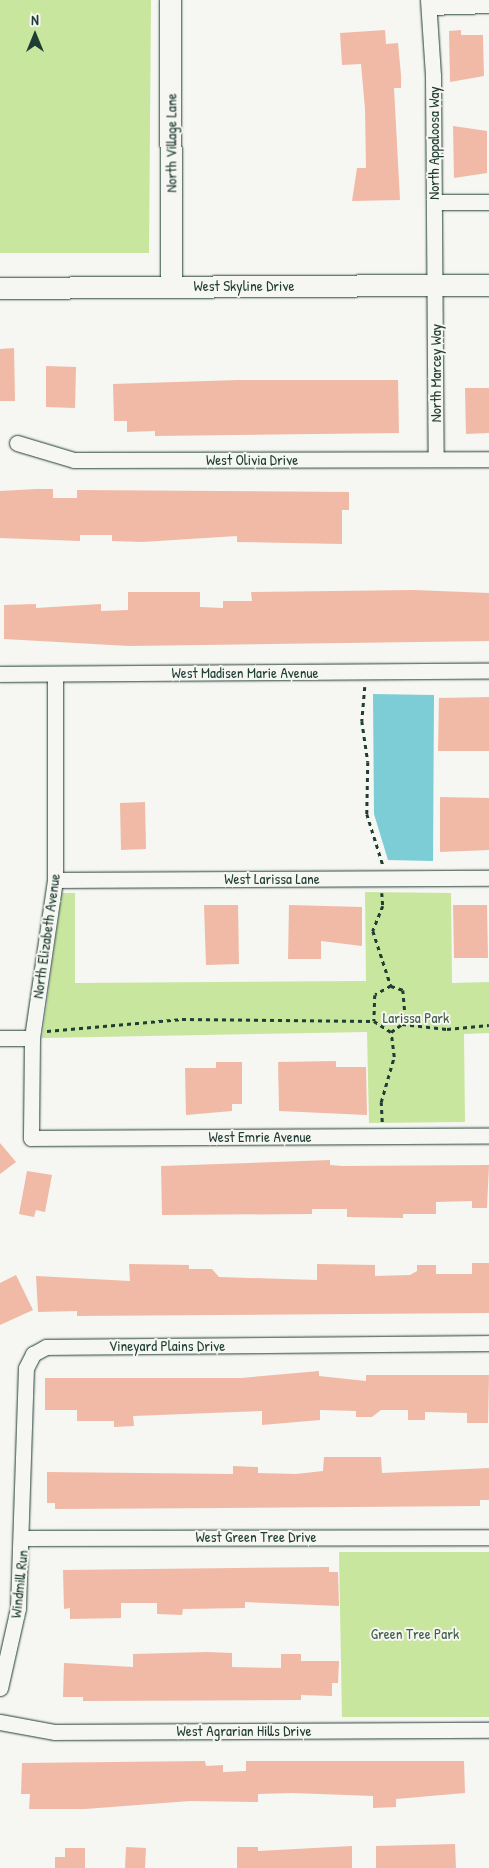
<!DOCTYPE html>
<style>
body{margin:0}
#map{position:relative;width:489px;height:1868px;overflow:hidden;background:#f6f6f2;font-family:"Patrick Hand",sans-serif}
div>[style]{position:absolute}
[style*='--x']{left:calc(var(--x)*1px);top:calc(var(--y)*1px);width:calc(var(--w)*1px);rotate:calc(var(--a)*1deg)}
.green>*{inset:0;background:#c8e69e}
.water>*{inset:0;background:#7ccdd6}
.building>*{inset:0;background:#f1baa6}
.path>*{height:2.5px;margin-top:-1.25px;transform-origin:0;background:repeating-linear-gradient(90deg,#1f3d34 0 4px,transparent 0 8px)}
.roads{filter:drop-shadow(0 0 1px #1f3d34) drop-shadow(0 0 1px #1f3d34)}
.street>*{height:15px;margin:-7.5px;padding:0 7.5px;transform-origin:7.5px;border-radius:7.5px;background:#f6f6f2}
.secondary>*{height:21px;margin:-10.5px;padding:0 10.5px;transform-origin:10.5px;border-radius:10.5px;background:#f6f6f2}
span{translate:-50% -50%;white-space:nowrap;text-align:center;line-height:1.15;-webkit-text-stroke:4px #f6f6f2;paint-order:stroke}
.street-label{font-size:15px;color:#1f3d34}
.park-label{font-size:15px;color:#415f49}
.north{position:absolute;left:10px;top:10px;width:50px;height:50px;-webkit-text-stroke:4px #f6f6f2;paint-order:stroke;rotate:0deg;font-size:14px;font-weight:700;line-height:20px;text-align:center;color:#1f3d34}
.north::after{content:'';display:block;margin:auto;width:18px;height:22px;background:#1f3d34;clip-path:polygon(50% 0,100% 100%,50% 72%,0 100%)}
</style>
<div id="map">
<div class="green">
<i style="clip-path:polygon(0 0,151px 0,149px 253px,0 253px)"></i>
<i style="clip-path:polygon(365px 892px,451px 893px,452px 983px,489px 982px,489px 1033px,464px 1034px,465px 1122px,369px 1123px,367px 1032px,42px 1038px,62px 893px,75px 893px,75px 983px,366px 981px)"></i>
<i style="clip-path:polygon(339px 1552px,489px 1552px,489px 1717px,342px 1717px)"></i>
</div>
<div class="water">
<i style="clip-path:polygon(373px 694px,434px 695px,433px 861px,388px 860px,374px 814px)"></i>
</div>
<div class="building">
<i style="clip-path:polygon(385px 30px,386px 44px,398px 43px,401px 75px,401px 88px,394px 88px,400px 200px,352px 201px,357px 168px,366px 168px,365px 109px,361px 64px,342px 65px,340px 33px)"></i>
<i style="clip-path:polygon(461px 30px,461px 35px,483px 35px,484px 76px,450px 82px,449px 31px)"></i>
<i style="clip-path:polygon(453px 126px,487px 131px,487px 173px,454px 178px)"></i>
<i style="clip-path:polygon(14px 348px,15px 401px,0 401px,0 349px)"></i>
<i style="clip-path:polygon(46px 366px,76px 367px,75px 408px,46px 407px)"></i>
<i style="clip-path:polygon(238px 380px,398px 380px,399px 433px,155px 436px,155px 431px,127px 432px,127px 421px,114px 421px,113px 384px)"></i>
<i style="clip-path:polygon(465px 388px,489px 388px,489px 433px,466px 434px)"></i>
<i style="clip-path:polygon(36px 489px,53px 489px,53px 498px,77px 498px,77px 490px,349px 492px,349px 510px,342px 510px,342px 544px,237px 542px,237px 536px,142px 542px,112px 541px,112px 535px,80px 535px,80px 541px,0 538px,0 491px)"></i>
<i style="clip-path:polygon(414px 590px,489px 593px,489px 641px,129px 646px,4px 639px,4px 605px,36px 604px,36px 608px,101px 604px,101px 611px,128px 610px,128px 592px,200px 592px,200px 607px,223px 608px,223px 601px,252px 601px,251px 592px)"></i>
<i style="clip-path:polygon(489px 697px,489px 751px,438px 751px,439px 698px)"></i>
<i style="clip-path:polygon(440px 797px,489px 798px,489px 850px,440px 852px)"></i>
<i style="clip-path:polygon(145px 802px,146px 849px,121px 850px,120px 803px)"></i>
<i style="clip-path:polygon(204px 905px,238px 905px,239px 964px,206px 965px)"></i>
<i style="clip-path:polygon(289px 905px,362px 907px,362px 946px,321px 941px,321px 959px,288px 959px)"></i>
<i style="clip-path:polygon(453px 905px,487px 905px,488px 958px,454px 958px)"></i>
<i style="clip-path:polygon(336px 1061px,336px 1067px,366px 1067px,367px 1115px,279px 1111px,278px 1062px)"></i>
<i style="clip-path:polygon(216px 1062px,242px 1062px,242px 1104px,232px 1104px,232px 1111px,186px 1115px,185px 1068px,216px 1068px)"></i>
<i style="clip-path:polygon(0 1143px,16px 1162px,0 1174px)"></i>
<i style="clip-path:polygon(330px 1160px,330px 1165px,342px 1166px,489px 1165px,487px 1208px,472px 1208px,472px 1201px,436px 1202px,436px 1214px,403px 1214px,403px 1218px,347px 1217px,347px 1209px,312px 1209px,312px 1214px,162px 1215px,161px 1166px)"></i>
<i style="clip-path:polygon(27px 1171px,52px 1175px,45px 1212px,36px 1210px,34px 1217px,19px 1214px)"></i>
<i style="clip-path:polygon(472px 1263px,489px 1263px,489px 1313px,77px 1316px,77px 1311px,38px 1312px,36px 1276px,130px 1281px,129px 1264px,189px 1265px,189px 1269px,212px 1269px,219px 1277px,317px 1280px,317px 1264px,375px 1265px,375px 1276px,410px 1275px,417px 1271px,417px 1265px,436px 1265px,436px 1274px,472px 1274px)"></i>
<i style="clip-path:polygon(16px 1275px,33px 1310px,0 1325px,0 1283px)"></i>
<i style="clip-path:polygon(319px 1371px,319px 1376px,366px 1381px,366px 1375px,489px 1375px,488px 1423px,467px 1423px,467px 1413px,425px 1412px,425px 1420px,408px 1420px,408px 1410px,381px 1410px,372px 1417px,356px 1417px,356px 1411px,320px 1410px,320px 1420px,262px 1425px,262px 1411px,133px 1416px,134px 1426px,114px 1427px,114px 1421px,77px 1421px,77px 1410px,45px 1410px,45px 1378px,241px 1378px)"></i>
<i style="clip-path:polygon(324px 1457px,381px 1457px,382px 1473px,489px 1468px,489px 1500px,480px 1500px,480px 1506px,227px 1508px,55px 1509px,55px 1503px,47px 1503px,47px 1472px,233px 1474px,233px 1466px,258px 1467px,258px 1473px,296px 1474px,323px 1471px)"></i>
<i style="clip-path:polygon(329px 1567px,329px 1572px,338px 1572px,339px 1606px,245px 1602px,245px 1608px,183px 1609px,182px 1615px,157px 1614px,157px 1603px,121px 1603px,121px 1618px,70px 1619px,70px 1608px,64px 1609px,63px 1570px)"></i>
<i style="clip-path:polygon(207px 1652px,232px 1653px,232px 1667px,281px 1668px,281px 1654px,301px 1654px,301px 1661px,339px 1661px,338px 1683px,332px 1683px,332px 1696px,301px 1695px,301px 1700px,83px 1701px,83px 1697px,63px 1697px,64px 1663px,133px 1667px,133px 1654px)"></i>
<i style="clip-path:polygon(205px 1761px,206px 1766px,223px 1765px,223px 1772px,246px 1771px,246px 1761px,464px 1761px,465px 1793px,396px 1799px,396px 1807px,373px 1808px,373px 1796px,292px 1793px,258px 1794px,258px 1802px,190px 1801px,85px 1809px,29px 1809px,30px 1794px,21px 1794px,22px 1763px)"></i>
<i style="clip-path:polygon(455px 1844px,456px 1868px,376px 1868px,376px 1846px)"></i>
<i style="clip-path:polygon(352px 1846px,352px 1868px,237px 1868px,237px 1847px,258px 1847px,258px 1851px)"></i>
<i style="clip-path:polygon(126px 1847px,146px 1848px,145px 1868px,125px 1868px)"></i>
<i style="clip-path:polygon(65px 1848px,85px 1848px,85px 1868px,55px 1868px,55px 1857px,65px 1857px)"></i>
</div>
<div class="path">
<i style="--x:365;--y:687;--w:34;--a:95"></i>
<i style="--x:362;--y:721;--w:41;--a:81.7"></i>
<i style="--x:368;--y:762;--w:52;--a:91.1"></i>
<i style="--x:367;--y:814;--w:53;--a:72.6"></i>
<i style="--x:382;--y:893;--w:13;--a:86"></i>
<i style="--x:383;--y:906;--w:27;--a:112"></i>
<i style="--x:373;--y:931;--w:58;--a:71.9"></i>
<i style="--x:391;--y:986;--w:13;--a:18"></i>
<i style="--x:403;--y:990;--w:34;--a:85"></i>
<i style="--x:391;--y:986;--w:18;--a:151"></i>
<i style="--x:375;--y:995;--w:26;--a:92"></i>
<i style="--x:374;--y:1021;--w:20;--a:33"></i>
<i style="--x:47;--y:1031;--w:136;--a:-5.1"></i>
<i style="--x:182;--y:1019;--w:192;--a:0.6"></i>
<i style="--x:382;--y:1122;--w:20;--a:-93"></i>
<i style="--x:381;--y:1102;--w:47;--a:-73.9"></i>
<i style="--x:394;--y:1057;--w:25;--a:-97"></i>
<i style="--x:391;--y:1032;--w:14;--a:-36"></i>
<i style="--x:402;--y:1024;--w:45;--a:6.3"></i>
<i style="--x:447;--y:1029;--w:42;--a:-5.4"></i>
</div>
<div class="roads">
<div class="street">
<i style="--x:428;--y:0;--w:76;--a:86.2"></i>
<i style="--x:433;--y:76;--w:383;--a:89.6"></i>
<i style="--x:429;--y:7;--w:60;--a:-1.9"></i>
<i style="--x:434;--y:202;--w:55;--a:0"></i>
<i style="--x:17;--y:443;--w:59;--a:16.6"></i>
<i style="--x:74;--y:460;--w:415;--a:-0.1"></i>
<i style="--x:0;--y:674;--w:489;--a:-0.4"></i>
<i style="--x:55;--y:674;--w:206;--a:90"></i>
<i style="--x:55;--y:880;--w:160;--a:98.3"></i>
<i style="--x:32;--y:1038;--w:100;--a:90.6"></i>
<i style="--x:31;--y:1138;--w:458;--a:-0.3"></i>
<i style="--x:55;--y:880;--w:434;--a:-0.3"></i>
<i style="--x:0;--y:1038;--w:32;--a:0"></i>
<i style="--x:23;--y:1538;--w:466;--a:-0.1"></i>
<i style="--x:0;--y:1688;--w:82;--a:-77.3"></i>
<i style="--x:18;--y:1608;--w:240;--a:-88.1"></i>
<i style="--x:26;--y:1368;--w:16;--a:-63"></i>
<i style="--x:33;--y:1354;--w:15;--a:-28"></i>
<i style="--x:46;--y:1347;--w:443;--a:-0.5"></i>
<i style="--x:0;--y:1722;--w:56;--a:10.3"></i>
<i style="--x:55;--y:1732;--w:434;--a:-0.3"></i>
</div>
<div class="secondary">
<i style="--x:170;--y:0;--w:287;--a:89.8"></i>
<i style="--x:0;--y:288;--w:489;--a:-0.4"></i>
</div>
</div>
<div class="street-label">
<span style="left:171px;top:143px;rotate:-90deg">North Village Lane</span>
<span style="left:434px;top:143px;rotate:-90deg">North Appaloosa Way</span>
<span style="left:244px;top:286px">West Skyline Drive</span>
<span style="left:436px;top:373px;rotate:-90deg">North Marcey Way</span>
<span style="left:252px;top:460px">West Olivia Drive</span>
<span style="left:245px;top:673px">West Madisen Marie Avenue</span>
<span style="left:272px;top:879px">West Larissa Lane</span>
<span style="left:46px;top:936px;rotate:-82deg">North Elizabeth Avenue</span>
<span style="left:260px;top:1137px">West Emrie Avenue</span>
<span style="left:167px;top:1346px">Vineyard Plains Drive</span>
<span style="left:256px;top:1537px">West Green Tree Drive</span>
<span style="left:19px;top:1584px;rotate:-84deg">Windmill Run</span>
<span style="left:244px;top:1731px">West Agrarian Hills Drive</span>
</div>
<div class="park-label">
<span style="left:416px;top:1018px">Larissa Park</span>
<span style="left:415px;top:1634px">Green Tree Park</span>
</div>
<div class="north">N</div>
</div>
